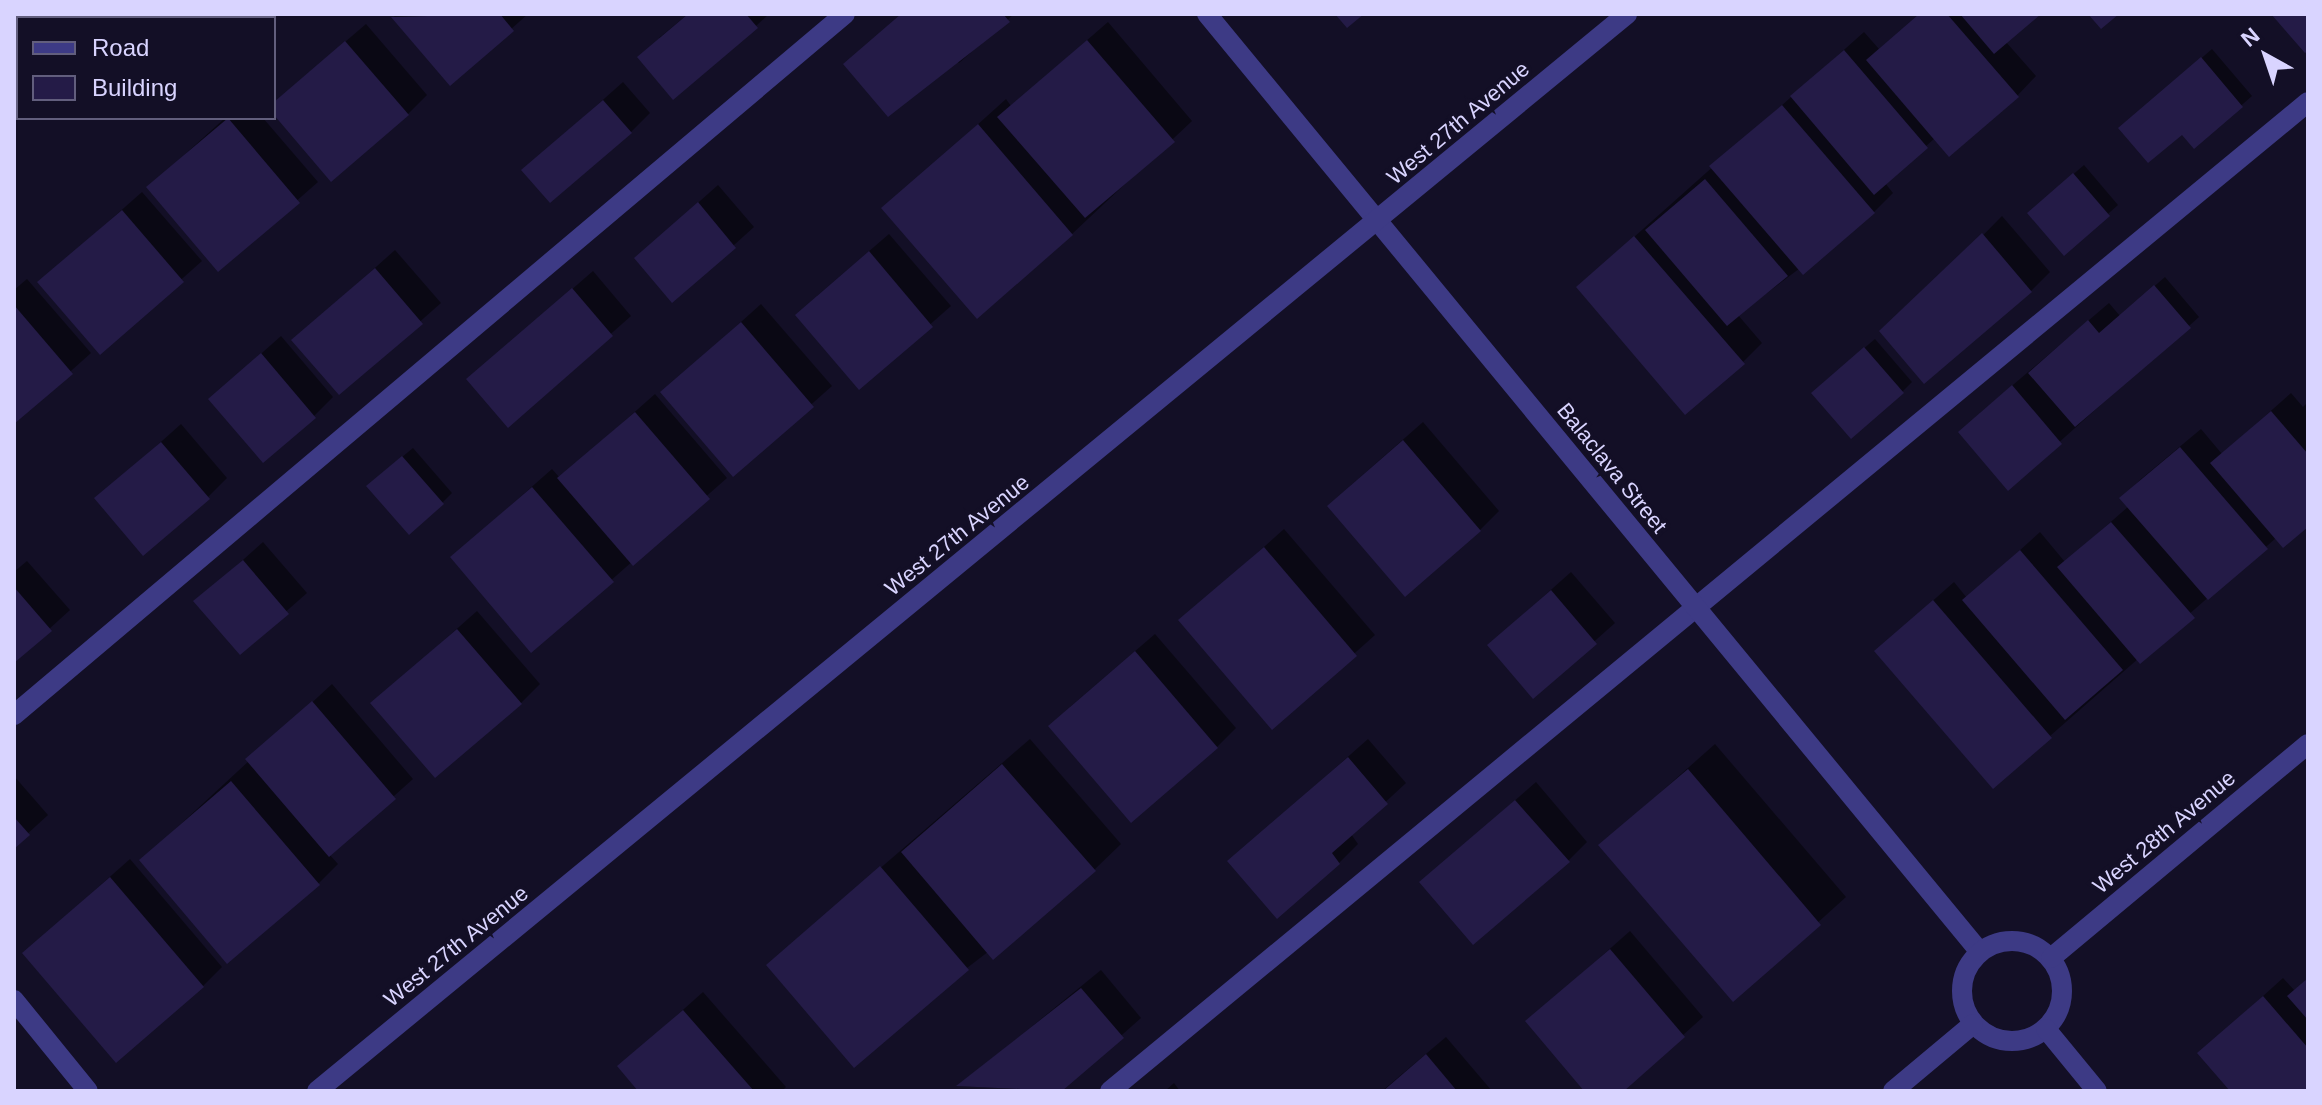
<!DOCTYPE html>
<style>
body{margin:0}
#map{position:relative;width:2322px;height:1105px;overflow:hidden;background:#130f26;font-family:Helvetica,sans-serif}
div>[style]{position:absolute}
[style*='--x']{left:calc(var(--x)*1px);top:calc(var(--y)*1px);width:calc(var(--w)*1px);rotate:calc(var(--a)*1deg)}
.shadow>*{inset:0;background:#0007}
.building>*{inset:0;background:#241b47}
.lane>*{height:20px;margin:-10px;padding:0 10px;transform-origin:10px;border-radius:10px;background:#3d3a85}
.street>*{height:20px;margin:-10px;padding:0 10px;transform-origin:10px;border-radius:10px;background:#3d3a85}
.street>.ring{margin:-10px;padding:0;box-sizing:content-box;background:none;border:20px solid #3d3a85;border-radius:50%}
span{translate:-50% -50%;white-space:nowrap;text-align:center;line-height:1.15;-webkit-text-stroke:7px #130f26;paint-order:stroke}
.street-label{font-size:22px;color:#d9d4ff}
.frame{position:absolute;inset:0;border:16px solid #d9d4ff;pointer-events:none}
.legend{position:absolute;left:16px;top:16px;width:260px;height:104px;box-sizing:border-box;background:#130f26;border:2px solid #625e7d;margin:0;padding:10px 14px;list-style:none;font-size:24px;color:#d9d4ff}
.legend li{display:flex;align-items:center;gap:16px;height:40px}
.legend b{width:40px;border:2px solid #625e7d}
.north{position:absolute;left:2226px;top:16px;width:80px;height:80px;-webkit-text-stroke:6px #130f26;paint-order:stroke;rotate:320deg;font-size:22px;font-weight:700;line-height:32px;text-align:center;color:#d9d4ff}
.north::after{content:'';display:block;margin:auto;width:28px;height:36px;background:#d9d4ff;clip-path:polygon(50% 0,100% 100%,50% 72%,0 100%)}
</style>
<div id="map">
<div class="shadow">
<i style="clip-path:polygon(528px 14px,450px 83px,394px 17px,396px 14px)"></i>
<i style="clip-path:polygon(688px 14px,769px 14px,756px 26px,659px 38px)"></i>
<i style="clip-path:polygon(901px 14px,1014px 14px,959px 63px)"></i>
<i style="clip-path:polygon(1919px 14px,2038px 14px,2006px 42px,2036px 76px,2017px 96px,1935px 138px,1885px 183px,1893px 193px,1874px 212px,1738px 315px,1762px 343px,1743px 362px,1578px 287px,1864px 32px,1879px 49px)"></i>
<i style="clip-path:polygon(1108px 22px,1192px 121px,1072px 234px,884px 209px,1006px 99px,1011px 106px)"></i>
<i style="clip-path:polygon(366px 24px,427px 95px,408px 114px,274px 112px,290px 89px)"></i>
<i style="clip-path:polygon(2212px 49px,2252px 96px,2194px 147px,2182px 132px,2131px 119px)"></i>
<i style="clip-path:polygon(623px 82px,650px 113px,631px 132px,524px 170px)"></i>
<i style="clip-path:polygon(225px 118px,263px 118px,318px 182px,219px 269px,149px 187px)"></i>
<i style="clip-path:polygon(2084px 165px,2118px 205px,2064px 253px,2039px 204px)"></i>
<i style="clip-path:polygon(718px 185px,754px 227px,673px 300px,636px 258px)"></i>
<i style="clip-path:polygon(142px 192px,202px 261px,100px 352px,40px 282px)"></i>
<i style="clip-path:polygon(2002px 216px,2050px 272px,2031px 291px,1939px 280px)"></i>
<i style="clip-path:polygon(889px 234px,951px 306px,859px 387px,817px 296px)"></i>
<i style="clip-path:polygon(395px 250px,441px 303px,339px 393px,294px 340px)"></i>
<i style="clip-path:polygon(593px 271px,631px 316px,508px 425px,469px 379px)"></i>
<i style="clip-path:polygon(2165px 277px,2199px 317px,2008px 488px,1980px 413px,2109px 303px,2120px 316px)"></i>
<i style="clip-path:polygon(27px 279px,91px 353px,14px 422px,14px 290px)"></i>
<i style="clip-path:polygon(761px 304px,832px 386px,733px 474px,663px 392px)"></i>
<i style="clip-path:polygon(281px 336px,333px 397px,314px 416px,210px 399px)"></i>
<i style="clip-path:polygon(1875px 339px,1912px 382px,1902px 392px,1823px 383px)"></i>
<i style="clip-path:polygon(2291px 393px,2303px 407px,2308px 402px,2308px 524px,2276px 538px,1993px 786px,1876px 651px,1954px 582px,1967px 598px,2040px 532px,2065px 562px,2129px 506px,2122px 498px,2141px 479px,2201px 429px,2222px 454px)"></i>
<i style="clip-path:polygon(655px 394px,727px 478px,532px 650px,452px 557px,552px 469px,560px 478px)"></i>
<i style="clip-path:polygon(1423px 422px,1499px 511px,1480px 530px,1349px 487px)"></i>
<i style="clip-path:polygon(181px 424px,227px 478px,208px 497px,97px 499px)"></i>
<i style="clip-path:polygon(413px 448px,452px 493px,442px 503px,379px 476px)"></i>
<i style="clip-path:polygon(1284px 529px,1375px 635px,1272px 727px,1181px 621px)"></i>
<i style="clip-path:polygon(263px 542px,307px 593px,240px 652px,196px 602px)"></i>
<i style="clip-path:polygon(27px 561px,70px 610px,14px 661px,14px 572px)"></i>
<i style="clip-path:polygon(1571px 572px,1615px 623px,1533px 696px,1489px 645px)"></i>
<i style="clip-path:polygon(477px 611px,540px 684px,521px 703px,373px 703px)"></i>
<i style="clip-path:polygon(1155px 634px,1236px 728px,1217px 747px,1070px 707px)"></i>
<i style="clip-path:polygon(332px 684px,413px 779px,329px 854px,338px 864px,318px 884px,142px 860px)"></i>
<i style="clip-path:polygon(1030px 739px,1121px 844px,1094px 870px,967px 968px,768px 965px)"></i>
<i style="clip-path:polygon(1368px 739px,1406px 783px,1351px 834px,1358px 844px,1339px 863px,1230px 861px)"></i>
<i style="clip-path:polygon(1715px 744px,1846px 897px,1733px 999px,1601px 845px)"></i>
<i style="clip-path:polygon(14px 776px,48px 815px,14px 846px)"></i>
<i style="clip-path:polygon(1536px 782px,1587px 842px,1568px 861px,1422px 882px)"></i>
<i style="clip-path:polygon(130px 859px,222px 967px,203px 986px,24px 953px)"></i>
<i style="clip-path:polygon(1630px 931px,1703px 1017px,1621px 1091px,1587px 1091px,1528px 1021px)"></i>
<i style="clip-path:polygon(1101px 970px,1141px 1018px,1059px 1091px,959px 1086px)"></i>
<i style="clip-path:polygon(2283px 978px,2295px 991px,2308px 978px,2308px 1091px,2233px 1091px,2200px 1053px)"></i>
<i style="clip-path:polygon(703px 992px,786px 1087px,782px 1091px,641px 1091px,620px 1066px)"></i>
<i style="clip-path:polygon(1446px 1037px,1492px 1091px,1382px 1091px)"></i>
<i style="clip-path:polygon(1174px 1083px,1180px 1091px,1165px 1091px)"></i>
</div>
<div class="building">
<i style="clip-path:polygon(500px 14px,514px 31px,450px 86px,391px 17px)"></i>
<i style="clip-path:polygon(688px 14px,746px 14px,758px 28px,673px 100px,637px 57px)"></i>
<i style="clip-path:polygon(901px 14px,1003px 14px,1010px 22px,888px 117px,843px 64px)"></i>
<i style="clip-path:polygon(1335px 14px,1364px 14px,1347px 28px)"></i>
<i style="clip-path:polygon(1919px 14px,1947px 14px,2019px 97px,1949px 157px,1866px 60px)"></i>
<i style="clip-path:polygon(1960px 14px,2041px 14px,1994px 54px)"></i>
<i style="clip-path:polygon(2088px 14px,2119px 14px,2101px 29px)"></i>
<i style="clip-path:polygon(2271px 14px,2308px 14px,2308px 51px,2305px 53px)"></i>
<i style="clip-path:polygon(1087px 40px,1175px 142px,1085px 218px,997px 117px)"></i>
<i style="clip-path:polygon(345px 41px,409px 115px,331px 182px,274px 115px,274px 102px)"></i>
<i style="clip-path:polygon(1844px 50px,1928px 148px,1874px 195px,1790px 96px)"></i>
<i style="clip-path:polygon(2201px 57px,2243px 107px,2194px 149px,2182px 135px,2148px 163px,2118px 128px)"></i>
<i style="clip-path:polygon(603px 100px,632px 133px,550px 203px,521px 170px)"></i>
<i style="clip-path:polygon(1782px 105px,1875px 213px,1803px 275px,1709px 166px)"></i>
<i style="clip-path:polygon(228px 118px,300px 203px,218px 272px,146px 187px)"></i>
<i style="clip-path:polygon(978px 124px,1073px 235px,977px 319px,881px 208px)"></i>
<i style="clip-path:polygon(2073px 173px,2110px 216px,2064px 256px,2027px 213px)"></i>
<i style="clip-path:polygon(1705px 179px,1788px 276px,1727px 326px,1645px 230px)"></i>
<i style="clip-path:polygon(698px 202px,736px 248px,672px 303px,634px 258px)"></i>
<i style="clip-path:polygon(122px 210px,184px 282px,100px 355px,37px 282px)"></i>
<i style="clip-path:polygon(1982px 233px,2032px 292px,1924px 384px,1879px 331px)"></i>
<i style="clip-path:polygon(1634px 236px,1745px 364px,1685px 415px,1576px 287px)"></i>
<i style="clip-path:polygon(869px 251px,933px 327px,859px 390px,795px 315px)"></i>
<i style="clip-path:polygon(375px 268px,423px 324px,339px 395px,291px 340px)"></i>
<i style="clip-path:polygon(2154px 285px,2191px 328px,2075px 427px,2028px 373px,2088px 320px,2099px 333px)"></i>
<i style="clip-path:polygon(572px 288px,613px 336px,508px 428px,466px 379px)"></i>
<i style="clip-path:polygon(14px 305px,73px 374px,14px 424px)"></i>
<i style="clip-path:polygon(741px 322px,814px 407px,733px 477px,660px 392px)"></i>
<i style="clip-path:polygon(1864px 347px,1904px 393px,1851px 439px,1811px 393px)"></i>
<i style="clip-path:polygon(261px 353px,316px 418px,263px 463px,208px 399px)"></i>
<i style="clip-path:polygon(2012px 385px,2062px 444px,2008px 491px,1958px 432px)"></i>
<i style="clip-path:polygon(2271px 411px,2308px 454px,2308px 527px,2283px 548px,2210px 463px)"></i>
<i style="clip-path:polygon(635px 412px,710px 499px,633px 566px,557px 478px)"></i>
<i style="clip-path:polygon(1403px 440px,1481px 531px,1405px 597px,1327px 506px)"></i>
<i style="clip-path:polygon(161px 442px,210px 499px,143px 556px,94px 498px)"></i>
<i style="clip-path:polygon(2180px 447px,2268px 549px,2208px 600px,2119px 498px)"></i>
<i style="clip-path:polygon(402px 456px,444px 504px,409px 535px,366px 486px)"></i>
<i style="clip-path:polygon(532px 487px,614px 582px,531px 653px,450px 557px)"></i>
<i style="clip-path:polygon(2111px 522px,2195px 618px,2140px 664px,2057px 567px)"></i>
<i style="clip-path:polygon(1264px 547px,1357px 656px,1272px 730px,1178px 620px)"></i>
<i style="clip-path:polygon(2020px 550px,2123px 670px,2065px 720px,1962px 600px)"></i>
<i style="clip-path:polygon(243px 560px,289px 614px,240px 655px,193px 601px)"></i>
<i style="clip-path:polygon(14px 587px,52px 631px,14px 663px)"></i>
<i style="clip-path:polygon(1551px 590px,1597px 644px,1533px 699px,1487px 645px)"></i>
<i style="clip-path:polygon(1933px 600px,2052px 738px,1993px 789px,1874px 651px)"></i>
<i style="clip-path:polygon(457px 629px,522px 704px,435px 778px,370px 703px)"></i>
<i style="clip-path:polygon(1135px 651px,1218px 748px,1131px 823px,1048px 726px)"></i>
<i style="clip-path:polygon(312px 701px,396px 799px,329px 857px,245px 759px)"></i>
<i style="clip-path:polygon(1348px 757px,1388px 804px,1332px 853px,1340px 864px,1277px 919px,1227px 861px)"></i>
<i style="clip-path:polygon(1002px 764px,1096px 871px,993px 960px,901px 852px)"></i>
<i style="clip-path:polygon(1688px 769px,1821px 925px,1733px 1002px,1598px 845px)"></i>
<i style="clip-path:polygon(231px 781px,320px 885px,227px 964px,139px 860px)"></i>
<i style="clip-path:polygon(1515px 800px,1570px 862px,1473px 945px,1419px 882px)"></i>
<i style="clip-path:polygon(14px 817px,30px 835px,14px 849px)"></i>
<i style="clip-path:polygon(880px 866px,969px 970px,854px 1068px,766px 965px)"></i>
<i style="clip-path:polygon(110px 877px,204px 987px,116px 1063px,22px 953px)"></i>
<i style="clip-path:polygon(1610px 949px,1685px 1037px,1624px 1091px,1584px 1091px,1525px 1021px)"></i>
<i style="clip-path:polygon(2308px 978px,2308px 1020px,2287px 996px)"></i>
<i style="clip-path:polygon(1081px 988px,1124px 1038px,1062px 1091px,956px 1086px)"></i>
<i style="clip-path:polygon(2263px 996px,2308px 1048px,2308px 1091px,2230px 1091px,2197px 1053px)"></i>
<i style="clip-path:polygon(683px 1010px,754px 1091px,638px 1091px,617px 1066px)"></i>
<i style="clip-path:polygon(1426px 1054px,1457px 1091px,1383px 1091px)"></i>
</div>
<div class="lane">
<i style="--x:14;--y:715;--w:1087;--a:-40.15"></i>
<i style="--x:14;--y:1000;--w:117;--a:50.9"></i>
<i style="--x:1110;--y:1091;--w:1553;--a:-39.54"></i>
</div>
<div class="street">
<i style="--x:1207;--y:14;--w:1215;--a:50.51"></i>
<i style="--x:62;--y:18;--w:6;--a:-39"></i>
<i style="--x:14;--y:58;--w:6;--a:-45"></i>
<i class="ring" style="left:1962px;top:941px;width:80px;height:80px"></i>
<i style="--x:2051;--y:958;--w:334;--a:-39.8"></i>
<i style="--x:2046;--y:1029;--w:80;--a:50.6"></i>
<i style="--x:317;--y:1091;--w:1696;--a:-39.42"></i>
<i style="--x:1893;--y:1091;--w:104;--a:-39.9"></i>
</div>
<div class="street-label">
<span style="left:1458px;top:123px;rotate:-40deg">West 27th Avenue</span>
<span style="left:1612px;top:468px;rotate:51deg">Balaclava Street</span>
<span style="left:957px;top:535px;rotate:-39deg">West 27th Avenue</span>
<span style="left:2164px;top:832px;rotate:-40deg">West 28th Avenue</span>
<span style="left:456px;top:946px;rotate:-39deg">West 27th Avenue</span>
</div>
<div class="frame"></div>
<ul class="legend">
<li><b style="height:10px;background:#3d3a85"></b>Road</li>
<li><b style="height:22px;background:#241b47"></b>Building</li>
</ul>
<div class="north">N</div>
</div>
